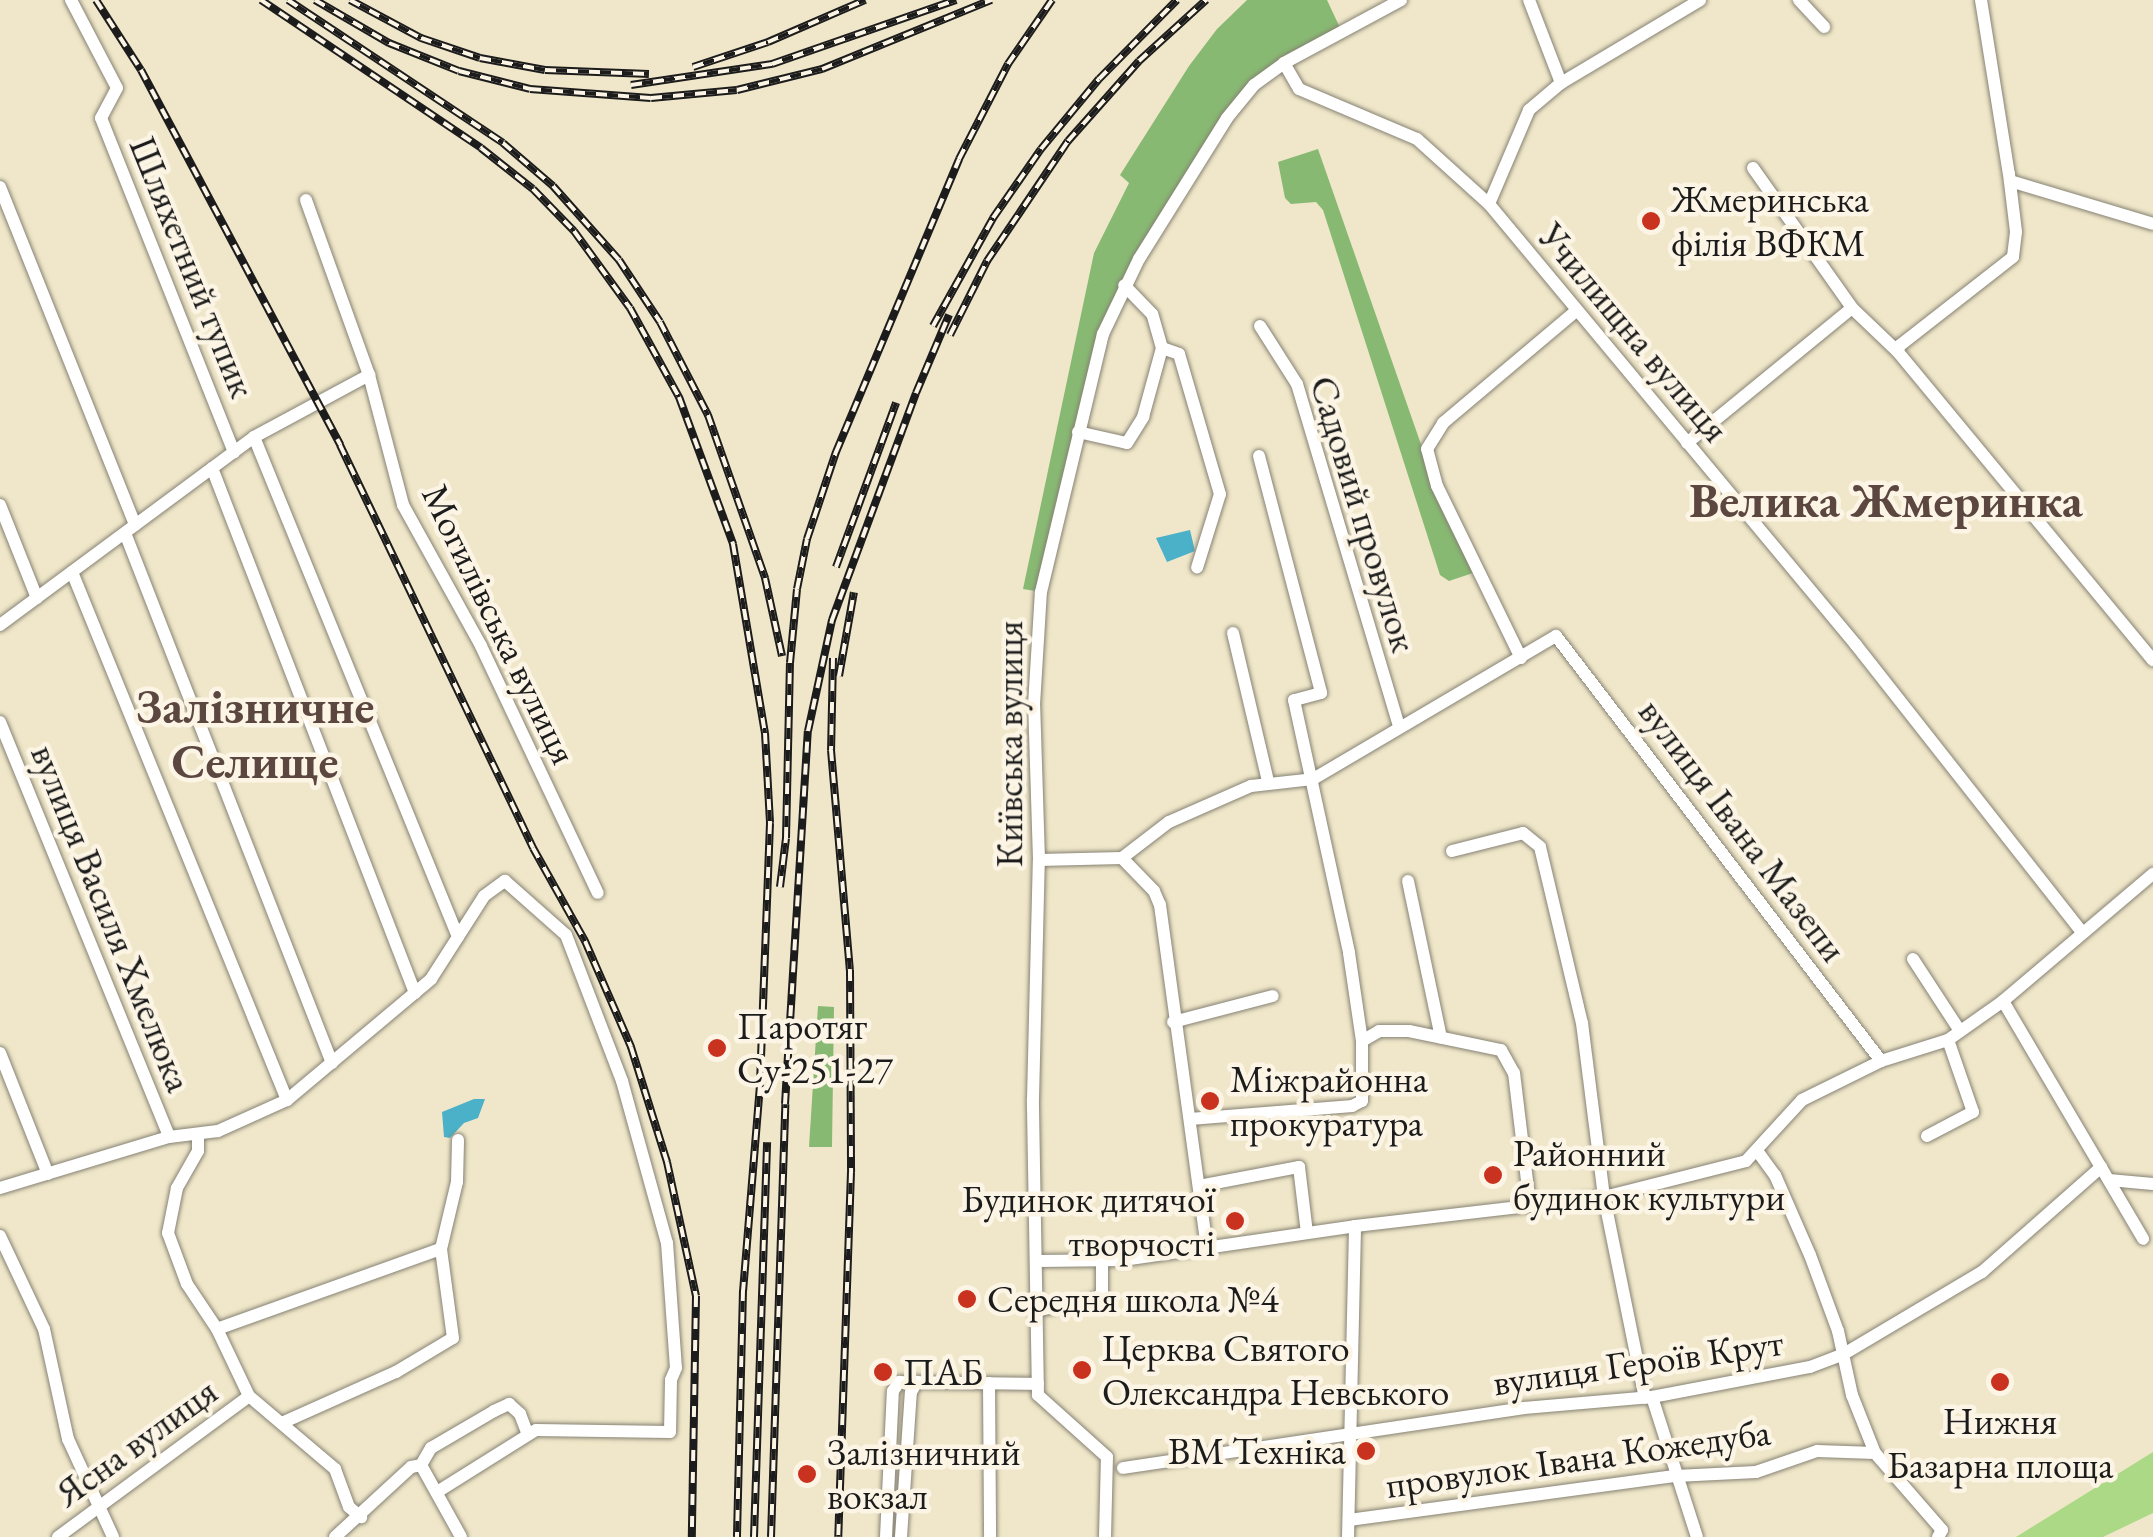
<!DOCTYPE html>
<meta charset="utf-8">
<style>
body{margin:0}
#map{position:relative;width:2153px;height:1537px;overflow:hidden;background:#f0e7ca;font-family:"EB Garamond",serif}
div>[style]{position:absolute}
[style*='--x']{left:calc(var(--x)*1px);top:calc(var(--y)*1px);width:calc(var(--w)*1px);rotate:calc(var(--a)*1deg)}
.green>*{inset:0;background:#abd986}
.forest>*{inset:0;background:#88b973}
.water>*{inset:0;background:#4ab1c9}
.roads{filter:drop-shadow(0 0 2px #868273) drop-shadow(0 0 2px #868273)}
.minor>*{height:12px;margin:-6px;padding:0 6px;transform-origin:6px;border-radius:6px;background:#fff}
.rail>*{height:8px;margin-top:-4px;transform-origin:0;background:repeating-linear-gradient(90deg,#fcf5e5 0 11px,#1c1c1c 0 22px);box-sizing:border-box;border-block:2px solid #1c1c1c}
.dots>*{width:28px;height:28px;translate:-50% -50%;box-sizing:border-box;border:5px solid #fcf5e5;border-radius:50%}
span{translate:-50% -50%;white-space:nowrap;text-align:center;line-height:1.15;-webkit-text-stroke:9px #fcf5e5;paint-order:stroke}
.poi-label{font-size:38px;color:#1c1c1c}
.left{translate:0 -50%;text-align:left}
.right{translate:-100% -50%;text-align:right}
.street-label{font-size:38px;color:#1c1c1c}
.district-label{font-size:48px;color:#5b4740;font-weight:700}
</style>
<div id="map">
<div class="green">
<i style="clip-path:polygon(2153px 1452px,2153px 1513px,2103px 1537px,2016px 1537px)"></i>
</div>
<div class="forest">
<i style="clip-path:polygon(1247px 0,1327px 0,1342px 32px,1254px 85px,1114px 305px,1041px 592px,1023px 589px,1094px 253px,1129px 183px,1120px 175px,1189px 66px,1217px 29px)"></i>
<i style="clip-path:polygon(1318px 149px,1431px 473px,1479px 571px,1449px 581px,1440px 575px,1323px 210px,1316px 202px,1291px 204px,1285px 198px,1278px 162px)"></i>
<i style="clip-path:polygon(818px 1006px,834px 1007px,832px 1147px,809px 1147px)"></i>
</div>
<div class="water">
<i style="clip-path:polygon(1190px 530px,1195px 551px,1167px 562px,1156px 538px)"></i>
<i style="clip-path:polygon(474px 1099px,485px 1099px,478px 1118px,464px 1123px,450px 1138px,444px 1137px,442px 1112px)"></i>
</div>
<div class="roads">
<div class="minor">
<i style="--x:71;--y:0;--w:99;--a:62.4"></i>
<i style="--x:117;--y:88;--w:34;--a:118"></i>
<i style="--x:101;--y:118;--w:360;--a:68.3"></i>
<i style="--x:1529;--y:0;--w:89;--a:68.9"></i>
<i style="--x:1799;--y:0;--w:37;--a:47"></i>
<i style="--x:1981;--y:0;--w:176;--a:80.9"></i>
<i style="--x:2009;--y:174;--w:58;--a:83.1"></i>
<i style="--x:2016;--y:232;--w:25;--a:97"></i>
<i style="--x:2013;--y:257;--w:145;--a:142"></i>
<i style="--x:1899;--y:346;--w:6;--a:99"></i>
<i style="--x:1898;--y:352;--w:400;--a:50.4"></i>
<i style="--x:1284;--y:63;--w:30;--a:60"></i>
<i style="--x:1299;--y:89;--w:128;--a:23"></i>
<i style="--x:1417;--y:139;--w:97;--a:42.1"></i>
<i style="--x:1489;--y:204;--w:574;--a:50.23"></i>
<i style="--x:1856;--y:645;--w:364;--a:51.8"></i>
<i style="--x:1753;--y:168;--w:171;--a:54.7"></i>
<i style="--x:2010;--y:181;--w:149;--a:16.7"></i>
<i style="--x:0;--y:187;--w:364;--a:68.2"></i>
<i style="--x:306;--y:200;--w:186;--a:70.2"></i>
<i style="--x:369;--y:375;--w:134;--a:75.3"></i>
<i style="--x:403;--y:505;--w:161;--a:61"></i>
<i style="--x:481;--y:646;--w:273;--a:64.7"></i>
<i style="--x:1489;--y:204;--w:102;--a:-66.9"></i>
<i style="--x:1529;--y:110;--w:42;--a:-40.2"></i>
<i style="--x:1561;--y:83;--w:162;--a:-30.8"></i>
<i style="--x:1260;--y:326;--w:69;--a:57.5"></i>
<i style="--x:1297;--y:384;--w:357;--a:73.4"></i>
<i style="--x:1162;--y:348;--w:18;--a:19"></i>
<i style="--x:1179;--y:354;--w:146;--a:73.7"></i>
<i style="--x:1220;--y:494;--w:77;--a:107.3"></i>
<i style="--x:1078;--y:432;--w:50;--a:12.7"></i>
<i style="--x:1127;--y:443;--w:31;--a:-58"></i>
<i style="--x:1143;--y:417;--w:72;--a:-74.6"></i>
<i style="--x:1162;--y:348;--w:35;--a:-106"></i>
<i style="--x:1152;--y:314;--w:40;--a:-134"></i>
<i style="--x:254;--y:437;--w:540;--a:67.8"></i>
<i style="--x:1687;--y:443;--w:213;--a:-39.3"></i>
<i style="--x:1852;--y:308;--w:64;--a:43.7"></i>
<i style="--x:1259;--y:456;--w:245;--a:75.3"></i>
<i style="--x:1321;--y:693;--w:28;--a:165"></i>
<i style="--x:1294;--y:700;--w:259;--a:77.7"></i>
<i style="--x:1349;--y:953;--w:89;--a:81.6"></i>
<i style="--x:212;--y:468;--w:563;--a:68.86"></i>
<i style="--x:0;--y:505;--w:100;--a:68.3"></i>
<i style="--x:125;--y:533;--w:569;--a:68.67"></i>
<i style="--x:72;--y:572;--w:570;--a:67.84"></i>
<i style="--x:0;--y:625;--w:316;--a:-36.5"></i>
<i style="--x:254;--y:437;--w:131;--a:-28.3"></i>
<i style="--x:1233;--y:633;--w:152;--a:76.7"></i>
<i style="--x:1521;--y:658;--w:191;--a:-116"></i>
<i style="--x:1437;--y:486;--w:38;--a:-105"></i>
<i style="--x:1427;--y:449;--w:31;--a:-58"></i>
<i style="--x:1443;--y:423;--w:175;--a:-40.1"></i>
<i style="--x:0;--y:722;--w:448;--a:67.8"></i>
<i style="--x:1452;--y:851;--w:73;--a:-14.2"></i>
<i style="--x:1523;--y:833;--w:22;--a:39"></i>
<i style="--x:1540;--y:847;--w:181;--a:76.6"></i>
<i style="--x:1582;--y:1023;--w:175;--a:82.8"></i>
<i style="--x:1604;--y:1197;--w:205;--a:78.5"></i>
<i style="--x:1122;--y:858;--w:46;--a:45.9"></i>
<i style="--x:1154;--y:891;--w:15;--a:67"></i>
<i style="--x:1160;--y:905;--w:346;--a:82.2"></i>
<i style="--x:1039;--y:860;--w:83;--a:-1.4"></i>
<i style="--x:1122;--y:858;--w:59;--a:-37.5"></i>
<i style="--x:1169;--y:822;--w:90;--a:-23.7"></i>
<i style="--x:1251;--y:786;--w:62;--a:-6.4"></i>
<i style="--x:1313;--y:779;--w:282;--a:-30.5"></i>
<i style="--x:1556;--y:636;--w:535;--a:52.59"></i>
<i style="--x:1408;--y:881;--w:160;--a:78.1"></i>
<i style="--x:1913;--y:959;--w:86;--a:56.9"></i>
<i style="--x:2003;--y:1001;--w:276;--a:59.5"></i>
<i style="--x:1173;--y:1022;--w:103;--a:-14.6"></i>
<i style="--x:0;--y:1053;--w:130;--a:68.4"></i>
<i style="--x:1190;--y:1119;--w:163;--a:-4.6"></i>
<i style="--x:1352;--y:1106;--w:11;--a:-27"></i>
<i style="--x:1362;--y:1101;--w:60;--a:-90"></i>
<i style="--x:1362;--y:1041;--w:20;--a:-30"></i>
<i style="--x:1379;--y:1031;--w:30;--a:0"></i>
<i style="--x:1409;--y:1031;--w:94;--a:11.7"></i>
<i style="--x:1501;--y:1050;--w:26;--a:61"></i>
<i style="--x:1514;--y:1073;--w:134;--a:83.1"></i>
<i style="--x:198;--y:1135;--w:16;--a:90"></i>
<i style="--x:198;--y:1151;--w:43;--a:119.6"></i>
<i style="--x:177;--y:1188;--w:46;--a:101.3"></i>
<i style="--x:168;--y:1233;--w:54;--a:69.6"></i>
<i style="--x:187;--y:1284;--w:54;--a:56.3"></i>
<i style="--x:217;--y:1329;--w:74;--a:64.5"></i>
<i style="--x:249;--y:1396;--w:113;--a:40.3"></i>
<i style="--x:335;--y:1469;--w:40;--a:69.8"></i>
<i style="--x:349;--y:1507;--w:16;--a:40"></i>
<i style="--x:1927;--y:1136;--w:52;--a:-27.6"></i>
<i style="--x:1973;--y:1112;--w:76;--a:-109.1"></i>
<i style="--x:1758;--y:1152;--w:29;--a:54"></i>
<i style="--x:1775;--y:1175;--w:87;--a:66.4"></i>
<i style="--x:1810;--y:1255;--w:81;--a:69.8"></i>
<i style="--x:1838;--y:1331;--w:66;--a:77.7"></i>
<i style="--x:1852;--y:1395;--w:62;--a:68.4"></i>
<i style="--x:1875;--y:1453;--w:102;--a:49"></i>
<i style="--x:1942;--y:1530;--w:8;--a:120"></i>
<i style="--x:2109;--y:1180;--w:44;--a:5.2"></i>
<i style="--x:1199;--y:1186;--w:102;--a:-10.8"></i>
<i style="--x:1299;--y:1167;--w:66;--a:83.1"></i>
<i style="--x:0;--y:1188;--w:177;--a:-16.8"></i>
<i style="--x:169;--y:1137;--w:49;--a:-7"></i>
<i style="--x:218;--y:1131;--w:76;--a:-24.2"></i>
<i style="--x:287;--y:1100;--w:188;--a:-40"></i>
<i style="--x:431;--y:979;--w:98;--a:-57.4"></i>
<i style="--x:484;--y:896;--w:26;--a:-36"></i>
<i style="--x:505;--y:881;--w:81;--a:41.5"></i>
<i style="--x:566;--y:935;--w:156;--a:69"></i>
<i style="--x:622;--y:1081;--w:168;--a:74.5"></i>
<i style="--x:667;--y:1243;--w:125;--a:85.9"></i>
<i style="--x:676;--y:1368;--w:13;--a:113"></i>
<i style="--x:671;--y:1380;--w:52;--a:91.1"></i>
<i style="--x:670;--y:1432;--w:134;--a:-179.1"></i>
<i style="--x:536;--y:1430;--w:117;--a:147.9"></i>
<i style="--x:0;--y:1236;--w:103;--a:64.7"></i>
<i style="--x:44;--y:1329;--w:113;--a:77.7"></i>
<i style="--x:68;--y:1439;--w:108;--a:65.3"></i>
<i style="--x:1038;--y:1261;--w:85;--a:-0.7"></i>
<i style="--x:1123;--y:1260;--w:234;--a:-8.3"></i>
<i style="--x:1355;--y:1226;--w:251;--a:-6.6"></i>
<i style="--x:1604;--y:1197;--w:146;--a:-14.2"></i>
<i style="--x:1746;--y:1161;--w:83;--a:-47.4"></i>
<i style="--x:1802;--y:1100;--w:88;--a:-26.3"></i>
<i style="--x:1881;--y:1061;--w:70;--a:-17.4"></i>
<i style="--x:1948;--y:1040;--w:67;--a:-35.3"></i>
<i style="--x:2003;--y:1001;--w:197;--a:-40.3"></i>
<i style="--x:1038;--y:1310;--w:59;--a:-10.7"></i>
<i style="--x:1096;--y:1299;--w:8;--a:-45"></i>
<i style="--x:1102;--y:1293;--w:32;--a:-90"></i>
<i style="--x:217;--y:1329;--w:238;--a:-19.7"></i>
<i style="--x:441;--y:1249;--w:69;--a:-76.6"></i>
<i style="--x:457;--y:1182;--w:42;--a:-88.6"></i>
<i style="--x:989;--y:1383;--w:154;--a:89.6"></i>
<i style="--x:1652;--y:1397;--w:147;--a:72.2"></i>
<i style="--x:284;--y:1422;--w:123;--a:-24.1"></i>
<i style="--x:396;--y:1372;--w:66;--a:-30.8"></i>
<i style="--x:453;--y:1338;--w:90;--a:-97.7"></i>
<i style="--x:421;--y:1465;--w:82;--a:60.9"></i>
<i style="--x:1123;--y:1468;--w:405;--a:-8.5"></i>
<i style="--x:1524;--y:1408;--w:128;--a:-4.9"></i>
<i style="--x:1652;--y:1397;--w:161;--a:-10.8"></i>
<i style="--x:1810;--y:1367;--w:34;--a:-21"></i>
<i style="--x:1842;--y:1355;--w:163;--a:-30.7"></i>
<i style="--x:1982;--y:1272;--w:159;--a:-41.4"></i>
<i style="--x:1349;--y:1520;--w:330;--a:-7.7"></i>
<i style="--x:1676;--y:1476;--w:80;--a:-2.9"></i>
<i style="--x:1756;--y:1472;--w:65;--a:-19"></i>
<i style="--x:1817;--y:1451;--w:58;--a:2"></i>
<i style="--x:58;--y:1537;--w:237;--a:-36.4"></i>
<i style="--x:335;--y:1537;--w:103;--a:-42.6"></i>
<i style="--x:411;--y:1467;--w:10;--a:-11"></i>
<i style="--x:421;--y:1465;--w:20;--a:-60"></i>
<i style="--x:431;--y:1448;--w:73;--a:-30.4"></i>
<i style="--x:494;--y:1411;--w:17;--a:-25"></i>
<i style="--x:509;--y:1404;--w:15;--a:42"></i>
<i style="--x:520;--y:1414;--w:22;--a:69"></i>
<i style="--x:886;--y:1537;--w:146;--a:-87.3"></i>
<i style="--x:893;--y:1391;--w:11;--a:-56"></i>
<i style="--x:899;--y:1382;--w:139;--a:0.8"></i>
<i style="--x:901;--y:1537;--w:145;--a:-86.1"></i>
<i style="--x:911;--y:1392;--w:12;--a:-59"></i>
<i style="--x:1105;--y:1537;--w:80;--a:-88.6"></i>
<i style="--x:1107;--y:1457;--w:93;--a:-138.1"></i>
<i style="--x:1038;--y:1395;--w:296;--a:-91"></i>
<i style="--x:1033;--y:1099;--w:239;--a:-88.6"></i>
<i style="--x:1039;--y:860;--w:155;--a:-91.8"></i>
<i style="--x:1034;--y:705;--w:113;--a:-86.5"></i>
<i style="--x:1041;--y:592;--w:265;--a:-76.5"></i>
<i style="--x:1103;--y:334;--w:83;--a:-64.4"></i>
<i style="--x:1139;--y:259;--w:166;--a:-58"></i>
<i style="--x:1227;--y:118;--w:43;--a:-50.7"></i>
<i style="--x:1254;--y:85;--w:37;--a:-36"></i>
<i style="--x:1284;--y:63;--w:133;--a:-28.3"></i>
<i style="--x:1348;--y:1537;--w:311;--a:-88.7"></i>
</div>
</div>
<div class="rail">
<i style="--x:96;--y:0;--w:83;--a:57.3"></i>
<i style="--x:141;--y:70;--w:425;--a:62"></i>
<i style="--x:340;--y:445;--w:447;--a:64.4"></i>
<i style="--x:533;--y:848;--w:107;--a:60.8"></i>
<i style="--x:585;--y:941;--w:116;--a:66.5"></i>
<i style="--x:631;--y:1047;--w:121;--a:72.6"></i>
<i style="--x:667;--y:1162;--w:137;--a:77.8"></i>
<i style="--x:696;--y:1296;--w:241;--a:91"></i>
<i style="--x:261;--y:0;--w:265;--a:33.9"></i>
<i style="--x:481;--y:148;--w:66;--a:38.3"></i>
<i style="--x:533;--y:189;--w:59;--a:45.7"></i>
<i style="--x:574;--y:231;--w:95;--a:54"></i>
<i style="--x:630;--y:308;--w:102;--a:61.2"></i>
<i style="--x:679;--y:397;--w:157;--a:69.8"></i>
<i style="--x:733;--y:544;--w:192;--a:80.4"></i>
<i style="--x:765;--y:733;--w:90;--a:86.8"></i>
<i style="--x:770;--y:823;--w:262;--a:92.2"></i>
<i style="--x:760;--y:1085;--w:206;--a:94.7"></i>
<i style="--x:743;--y:1290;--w:247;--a:91.4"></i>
<i style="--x:288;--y:0;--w:258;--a:33.6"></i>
<i style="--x:503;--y:143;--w:66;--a:40.7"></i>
<i style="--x:553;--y:186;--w:99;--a:48.3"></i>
<i style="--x:619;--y:260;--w:74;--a:56.5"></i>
<i style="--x:660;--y:322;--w:105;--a:62.7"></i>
<i style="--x:708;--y:415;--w:173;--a:70.7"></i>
<i style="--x:765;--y:578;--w:80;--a:77.7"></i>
<i style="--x:315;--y:0;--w:86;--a:30.2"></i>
<i style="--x:389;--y:43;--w:75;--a:21.8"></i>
<i style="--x:459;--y:71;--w:73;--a:14.2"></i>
<i style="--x:530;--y:89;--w:121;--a:4.3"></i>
<i style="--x:651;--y:98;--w:86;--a:-5.3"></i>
<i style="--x:737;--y:90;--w:88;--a:-13.9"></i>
<i style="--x:822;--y:69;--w:183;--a:-22.2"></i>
<i style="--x:350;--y:0;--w:81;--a:28.2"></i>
<i style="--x:421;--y:38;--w:62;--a:18.7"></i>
<i style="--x:480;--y:58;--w:66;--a:10.5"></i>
<i style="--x:545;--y:70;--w:104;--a:2.2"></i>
<i style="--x:693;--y:67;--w:79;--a:-18.4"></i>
<i style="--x:768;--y:42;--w:106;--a:-23.4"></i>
<i style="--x:631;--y:85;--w:143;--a:-8.5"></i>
<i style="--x:772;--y:64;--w:195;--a:-19.2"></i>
<i style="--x:933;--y:326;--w:124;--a:-60.9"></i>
<i style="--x:993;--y:218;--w:84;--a:-55.2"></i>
<i style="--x:1041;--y:149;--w:91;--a:-50.4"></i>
<i style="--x:1099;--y:79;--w:111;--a:-45.4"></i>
<i style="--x:950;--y:335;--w:83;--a:-63.4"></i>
<i style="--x:987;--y:261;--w:145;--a:-56"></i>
<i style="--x:1068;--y:141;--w:107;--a:-48.4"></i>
<i style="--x:1139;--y:61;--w:91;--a:-42.3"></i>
<i style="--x:836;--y:567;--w:175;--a:-69.9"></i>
<i style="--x:833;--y:658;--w:92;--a:91.2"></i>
<i style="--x:831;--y:750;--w:221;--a:85.1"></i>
<i style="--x:850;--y:970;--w:202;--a:89.7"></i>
<i style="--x:851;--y:1172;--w:365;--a:92"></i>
<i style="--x:839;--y:676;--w:85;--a:-79.9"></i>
<i style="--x:780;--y:887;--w:49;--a:-83"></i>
<i style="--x:786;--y:838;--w:175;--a:-88.7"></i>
<i style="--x:790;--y:663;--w:74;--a:-84.6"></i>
<i style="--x:797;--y:589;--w:51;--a:-78.7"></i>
<i style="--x:807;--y:539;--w:92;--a:-71.6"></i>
<i style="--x:836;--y:452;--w:318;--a:-67.2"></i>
<i style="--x:959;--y:159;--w:107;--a:-62.7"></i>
<i style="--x:1008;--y:64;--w:78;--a:-55.5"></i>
<i style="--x:754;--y:1537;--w:395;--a:-88.1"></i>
<i style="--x:771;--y:1537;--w:433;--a:-88.1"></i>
<i style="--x:785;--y:1104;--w:374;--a:-86.5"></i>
<i style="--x:808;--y:731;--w:114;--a:-77.8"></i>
<i style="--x:832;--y:620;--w:242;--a:-69.7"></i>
<i style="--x:916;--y:393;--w:85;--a:-67.1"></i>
</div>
<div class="dots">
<i style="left:1651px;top:221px;background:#c8321e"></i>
<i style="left:717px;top:1048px;background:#c8321e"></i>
<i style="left:1210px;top:1101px;background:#c8321e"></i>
<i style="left:1493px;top:1175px;background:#c8321e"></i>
<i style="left:1235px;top:1221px;background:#c8321e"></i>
<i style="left:967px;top:1299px;background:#c8321e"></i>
<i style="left:1082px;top:1370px;background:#c8321e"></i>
<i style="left:883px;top:1372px;background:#c8321e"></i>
<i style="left:2000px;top:1382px;background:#c8321e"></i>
<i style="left:1366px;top:1451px;background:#c8321e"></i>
<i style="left:807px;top:1474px;background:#c8321e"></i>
</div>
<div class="poi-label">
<span class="left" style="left:1671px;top:221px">Жмеринська<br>філія ВФКМ</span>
<span class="left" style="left:737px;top:1048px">Паротяг<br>Су-251-27</span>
<span class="left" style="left:1230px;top:1101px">Міжрайонна<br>прокуратура</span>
<span class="left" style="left:1513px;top:1175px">Районний<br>будинок культури</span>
<span class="right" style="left:1215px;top:1221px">Будинок дитячої<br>творчості</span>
<span class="left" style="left:987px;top:1299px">Середня школа №4</span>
<span class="left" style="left:1102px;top:1370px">Церква Святого<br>Олександра Невського</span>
<span class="left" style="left:903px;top:1372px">ПАБ</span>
<span style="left:2000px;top:1443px">Нижня<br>Базарна площа</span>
<span class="right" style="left:1346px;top:1451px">ВМ Техніка</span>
<span class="left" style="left:827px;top:1474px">Залізничний<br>вокзал</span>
</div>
<div class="street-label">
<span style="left:193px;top:267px;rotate:68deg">Шляхетний тупик</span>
<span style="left:1634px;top:332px;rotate:50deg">Училищна вулиця</span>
<span style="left:1364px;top:514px;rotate:73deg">Садовий провулок</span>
<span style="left:500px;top:624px;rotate:64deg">Могилівська вулиця</span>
<span style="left:1009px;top:744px;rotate:-90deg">Київська вулиця</span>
<span style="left:1743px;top:830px;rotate:53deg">вулиця Івана Мазепи</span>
<span style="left:112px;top:918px;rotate:68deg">вулиця Василя Хмелюка</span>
<span style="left:1638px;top:1362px;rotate:-8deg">вулиця Героїв Крут</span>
<span style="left:136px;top:1442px;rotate:-36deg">Ясна вулиця</span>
<span style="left:1578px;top:1458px;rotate:-8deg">провулок Івана Кожедуба</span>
</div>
<div class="district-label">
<span style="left:1886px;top:501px">Велика Жмеринка</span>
<span style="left:255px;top:734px">Залізничне<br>Селище</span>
</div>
</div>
